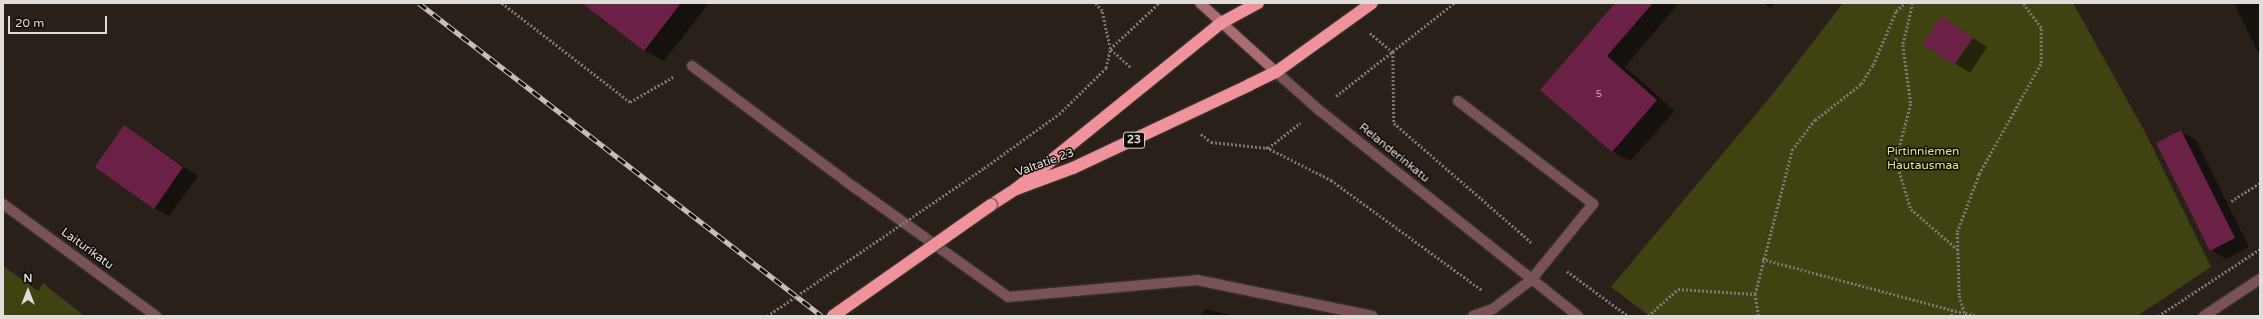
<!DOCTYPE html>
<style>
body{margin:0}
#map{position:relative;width:2263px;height:319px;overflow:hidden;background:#29201a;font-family:"Varela Round",sans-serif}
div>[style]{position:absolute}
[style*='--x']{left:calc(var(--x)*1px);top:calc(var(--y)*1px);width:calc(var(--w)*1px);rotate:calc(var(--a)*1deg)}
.green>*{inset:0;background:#404212}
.shadow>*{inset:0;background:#0007}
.building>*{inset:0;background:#6b2045}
.path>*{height:2.5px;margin-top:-1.25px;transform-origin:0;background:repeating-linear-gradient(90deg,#7e7772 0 2px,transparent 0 4px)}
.roads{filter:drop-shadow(0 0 1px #433a35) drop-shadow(0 0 1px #433a35)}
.lane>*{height:10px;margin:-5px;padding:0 5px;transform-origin:5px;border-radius:5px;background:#785256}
.street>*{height:10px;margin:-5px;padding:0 5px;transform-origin:5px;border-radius:5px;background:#785256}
.secondary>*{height:10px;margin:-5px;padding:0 5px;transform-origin:5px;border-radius:5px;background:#a86c72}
.highway>*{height:12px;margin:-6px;padding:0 6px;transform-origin:6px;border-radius:6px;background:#f0929c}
.rail>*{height:4.5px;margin-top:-2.25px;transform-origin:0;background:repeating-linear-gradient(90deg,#0f0b08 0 9px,#c5beba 0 18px);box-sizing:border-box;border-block:1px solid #c5beba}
.path-bridge>*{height:2.5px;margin-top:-1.25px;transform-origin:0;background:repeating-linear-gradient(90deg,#7e7772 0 2px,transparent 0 4px)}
.bridges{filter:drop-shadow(0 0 1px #433a35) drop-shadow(0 0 1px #433a35)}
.highway-bridge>*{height:12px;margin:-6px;padding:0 6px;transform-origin:6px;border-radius:6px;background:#f0929c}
span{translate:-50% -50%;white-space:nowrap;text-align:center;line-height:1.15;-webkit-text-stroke:3px #0f0b08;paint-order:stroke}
.number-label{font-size:10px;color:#c4adb3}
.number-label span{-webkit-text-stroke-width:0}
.shield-label span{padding:1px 3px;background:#0f0b08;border:1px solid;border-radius:3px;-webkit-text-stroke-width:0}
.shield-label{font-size:11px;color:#e2dcd8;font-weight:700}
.park-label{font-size:12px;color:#e4ea71}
.street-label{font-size:12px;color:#e2dcd8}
.frame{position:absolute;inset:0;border:4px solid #e2dcd8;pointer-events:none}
.north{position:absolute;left:8px;top:271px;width:40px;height:40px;-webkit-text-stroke:3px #0f0b08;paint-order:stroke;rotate:0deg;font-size:11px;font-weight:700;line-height:16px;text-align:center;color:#e2dcd8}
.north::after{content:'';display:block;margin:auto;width:14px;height:18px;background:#e2dcd8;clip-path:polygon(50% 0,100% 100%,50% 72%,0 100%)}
.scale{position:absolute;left:8px;top:16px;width:99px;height:18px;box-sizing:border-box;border:2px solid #e2dcd8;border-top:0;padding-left:5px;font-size:12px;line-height:14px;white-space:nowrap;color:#e2dcd8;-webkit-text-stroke:3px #0f0b08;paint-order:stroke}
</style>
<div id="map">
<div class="green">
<i style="clip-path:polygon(1843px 3px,2073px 3px,2145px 132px,2211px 267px,2137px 316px,1650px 316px,1611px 287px,1776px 90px)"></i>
<i style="clip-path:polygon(3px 266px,38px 291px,43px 283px,84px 316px,3px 316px)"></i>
</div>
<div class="shadow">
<i style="clip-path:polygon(584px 3px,709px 3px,664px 61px,644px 50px)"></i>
<i style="clip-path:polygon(1615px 3px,1679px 3px,1625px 67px,1675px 111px,1630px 161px,1612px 151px,1542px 90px)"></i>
<i style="clip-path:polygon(1763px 3px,1775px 3px,1771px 8px)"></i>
<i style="clip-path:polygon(2234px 3px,2260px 3px,2260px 56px)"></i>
<i style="clip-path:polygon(1941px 17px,1987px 47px,1970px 73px,1924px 43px)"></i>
<i style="clip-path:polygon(124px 126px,198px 176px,169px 216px,154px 208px)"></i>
<i style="clip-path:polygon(2181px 132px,2196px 140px,2249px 247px,2226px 259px,2211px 250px)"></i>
<i style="clip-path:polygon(1206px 309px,1234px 316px,1200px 316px)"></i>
</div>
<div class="building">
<i style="clip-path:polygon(582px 3px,681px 3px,644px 51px)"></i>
<i style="clip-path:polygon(1615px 3px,1653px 3px,1607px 56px,1657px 100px,1612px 152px,1540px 90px)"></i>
<i style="clip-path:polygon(1941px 16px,1973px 38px,1954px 65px,1923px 44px)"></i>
<i style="clip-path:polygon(124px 125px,183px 167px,154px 209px,95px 167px)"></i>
<i style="clip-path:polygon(2181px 130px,2235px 238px,2210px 251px,2156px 143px)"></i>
</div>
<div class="path">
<i style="--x:502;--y:3;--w:162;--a:37.7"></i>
<i style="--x:630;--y:102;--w:50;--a:-30.2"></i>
<i style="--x:1913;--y:3;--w:43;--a:103.4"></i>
<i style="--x:1903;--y:45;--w:60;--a:82.3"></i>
<i style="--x:1911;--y:104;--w:58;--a:105"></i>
<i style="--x:1896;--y:160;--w:51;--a:73"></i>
<i style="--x:1911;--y:209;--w:61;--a:41"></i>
<i style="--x:1370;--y:33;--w:30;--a:40"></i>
<i style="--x:1393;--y:52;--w:71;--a:89.2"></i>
<i style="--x:1394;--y:123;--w:183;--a:41"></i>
<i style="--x:1130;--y:67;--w:27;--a:-138"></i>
<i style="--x:1110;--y:49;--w:67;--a:-43.2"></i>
<i style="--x:1336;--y:96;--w:150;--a:-38.2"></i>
<i style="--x:1201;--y:134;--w:13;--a:39"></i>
<i style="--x:1211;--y:142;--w:57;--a:6"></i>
<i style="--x:1268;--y:148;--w:41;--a:-38"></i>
<i style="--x:1266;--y:147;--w:73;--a:26.9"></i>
<i style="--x:1331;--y:180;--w:187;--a:36.1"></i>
<i style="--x:984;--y:168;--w:92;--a:-35.8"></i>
<i style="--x:1059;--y:114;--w:66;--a:-44.4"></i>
<i style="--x:1106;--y:68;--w:19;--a:-78"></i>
<i style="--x:1110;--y:49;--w:39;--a:-102"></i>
<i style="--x:1102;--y:11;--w:11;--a:-131"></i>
<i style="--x:2231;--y:201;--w:34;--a:-32"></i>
<i style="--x:1762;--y:259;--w:209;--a:15"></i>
<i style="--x:1567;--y:271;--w:76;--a:36.4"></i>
<i style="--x:1755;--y:294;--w:22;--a:80"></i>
<i style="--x:1648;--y:316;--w:40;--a:-42"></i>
<i style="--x:1678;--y:289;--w:77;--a:3.7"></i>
<i style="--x:1755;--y:294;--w:149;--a:-75.6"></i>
<i style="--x:1792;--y:150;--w:38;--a:-53"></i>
<i style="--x:1815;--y:120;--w:58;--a:-38"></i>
<i style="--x:1861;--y:84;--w:22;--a:-58"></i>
<i style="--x:1873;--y:65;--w:59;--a:-66.9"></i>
<i style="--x:1896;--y:11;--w:12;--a:-42"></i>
<i style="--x:1951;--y:316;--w:6;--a:-81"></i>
<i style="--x:1975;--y:316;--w:11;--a:-165"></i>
<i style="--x:1964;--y:313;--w:19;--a:-106"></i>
<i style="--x:1959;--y:295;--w:63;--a:-91.8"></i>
<i style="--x:1957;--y:232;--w:62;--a:-69.2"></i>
<i style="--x:1979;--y:174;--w:127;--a:-60.8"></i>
<i style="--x:2041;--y:63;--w:35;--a:-90"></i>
<i style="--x:2041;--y:28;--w:31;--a:-126"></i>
<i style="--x:2158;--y:316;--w:122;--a:-33.3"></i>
</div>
<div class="roads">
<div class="lane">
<i style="--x:692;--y:66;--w:202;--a:36.8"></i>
<i style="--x:854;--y:187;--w:189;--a:35.5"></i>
<i style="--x:1008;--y:297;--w:190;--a:-5.1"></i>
<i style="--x:1197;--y:280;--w:179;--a:11.6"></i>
<i style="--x:1458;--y:101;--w:170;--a:37.3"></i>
<i style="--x:1593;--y:204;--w:98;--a:129.2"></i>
<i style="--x:1531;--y:280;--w:48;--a:142.7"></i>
<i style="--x:1493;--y:309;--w:21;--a:161"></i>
</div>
<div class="street">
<i style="--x:1276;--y:72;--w:57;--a:41.5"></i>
<i style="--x:1319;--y:110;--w:331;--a:38.5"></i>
<i style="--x:3;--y:204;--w:190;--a:36.2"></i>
<i style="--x:2204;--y:316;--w:67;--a:-33.5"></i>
</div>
<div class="secondary">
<i style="--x:1200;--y:3;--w:103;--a:42.2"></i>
</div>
<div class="highway">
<i style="--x:1016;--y:189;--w:61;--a:-20.2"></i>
<i style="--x:1073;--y:168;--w:195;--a:-25.2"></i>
<i style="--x:1249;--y:85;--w:30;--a:-26"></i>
<i style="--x:1276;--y:72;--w:118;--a:-35.7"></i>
<i style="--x:991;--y:205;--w:30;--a:-33"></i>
<i style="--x:1016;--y:189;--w:264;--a:-39"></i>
<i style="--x:1221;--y:23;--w:42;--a:-28.4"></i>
</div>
</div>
<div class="rail">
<i style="--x:419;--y:3;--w:510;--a:37.84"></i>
</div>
<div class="path-bridge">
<i style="--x:767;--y:316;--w:263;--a:-34.3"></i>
</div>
<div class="bridges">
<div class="highway-bridge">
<i style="--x:833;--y:316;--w:193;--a:-35.1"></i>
</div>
</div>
<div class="number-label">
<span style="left:1599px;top:95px">5</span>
</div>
<div class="shield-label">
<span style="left:1134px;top:140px">23</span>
</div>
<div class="park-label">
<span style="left:1923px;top:159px">Pirtinniemen<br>Hautausmaa</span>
</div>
<div class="street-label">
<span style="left:1394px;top:153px;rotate:39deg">Relanderinkatu</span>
<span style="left:1045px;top:163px;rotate:-20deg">Valtatie 23</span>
<span style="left:87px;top:249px;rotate:36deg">Laiturikatu</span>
</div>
<div class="frame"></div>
<div class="north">N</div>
<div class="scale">20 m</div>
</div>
